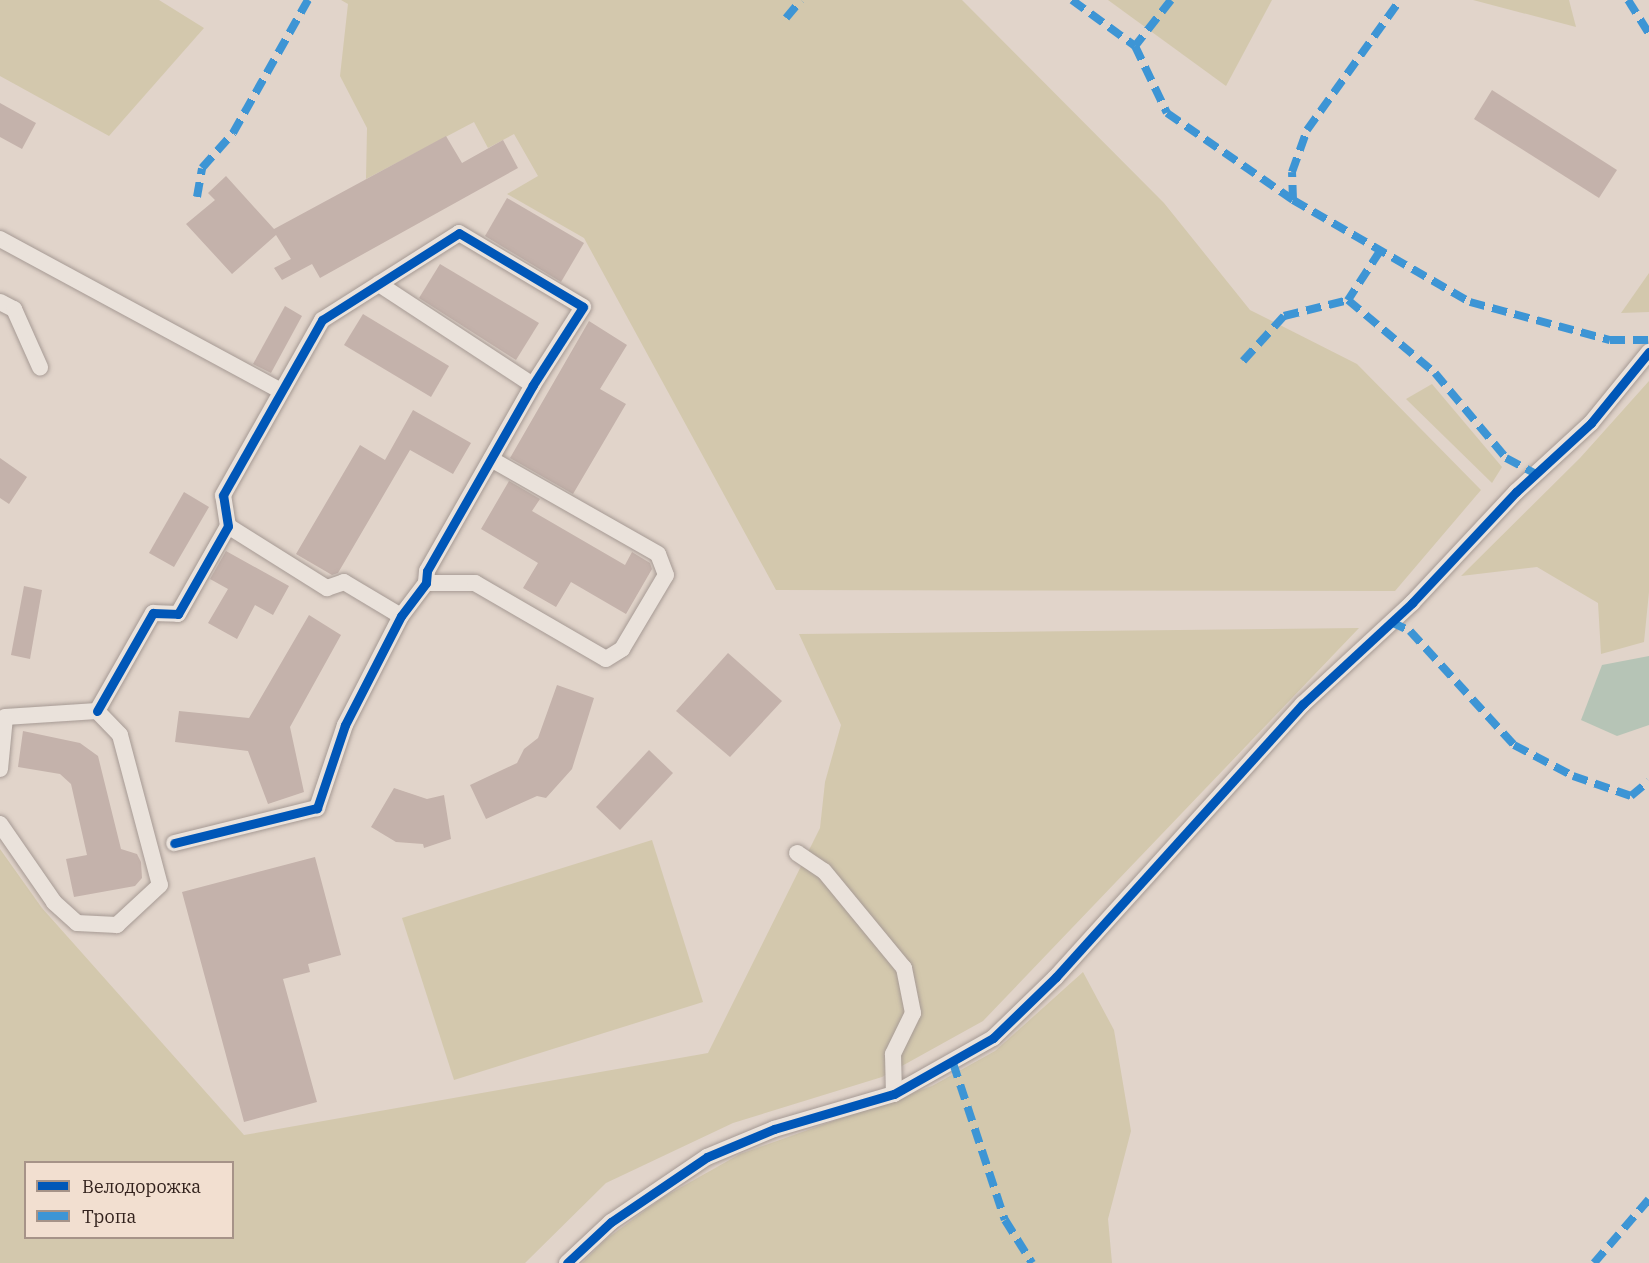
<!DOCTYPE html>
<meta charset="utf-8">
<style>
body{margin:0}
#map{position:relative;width:1649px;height:1263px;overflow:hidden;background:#e1d4ca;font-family:"IBM Plex Serif",serif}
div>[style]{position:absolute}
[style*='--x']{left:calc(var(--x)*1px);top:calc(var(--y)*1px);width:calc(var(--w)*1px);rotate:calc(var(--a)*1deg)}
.green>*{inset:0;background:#d3c8ad}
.water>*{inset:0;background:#b6c4b6}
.building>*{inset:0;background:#c4b2ab}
.roads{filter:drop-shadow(0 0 2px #a69a94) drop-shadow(0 0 2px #a69a94)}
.minor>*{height:16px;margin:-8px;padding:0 8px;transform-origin:8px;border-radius:8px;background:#eae2db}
.quiet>*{height:8px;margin-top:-4px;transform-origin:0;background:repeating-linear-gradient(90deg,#3d95d5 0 15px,transparent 0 23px)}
.cycleway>*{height:9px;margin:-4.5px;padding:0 4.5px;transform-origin:4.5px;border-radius:4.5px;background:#0057b8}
span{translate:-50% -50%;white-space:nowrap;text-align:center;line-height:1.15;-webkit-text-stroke:6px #f2dfd0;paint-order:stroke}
.legend{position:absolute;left:24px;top:1161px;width:210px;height:78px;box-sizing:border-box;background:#f2dfd0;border:2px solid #a69388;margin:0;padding:8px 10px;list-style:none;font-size:18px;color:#33221d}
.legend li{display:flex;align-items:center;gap:12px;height:30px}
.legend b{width:30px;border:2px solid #a69388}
</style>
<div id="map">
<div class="green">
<i style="clip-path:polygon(0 0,159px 0,204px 28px,109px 136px,0 76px)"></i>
<i style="clip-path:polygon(341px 0,962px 0,1164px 203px,1250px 310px,1357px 364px,1481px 490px,1395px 591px,776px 590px,584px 238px,507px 194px,538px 176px,514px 134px,488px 148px,474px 122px,366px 179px,367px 128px,340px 76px,348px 4px)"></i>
<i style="clip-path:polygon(1108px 0,1272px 0,1226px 86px)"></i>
<i style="clip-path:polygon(1473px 0,1569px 0,1576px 27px)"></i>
<i style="clip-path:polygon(1649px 273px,1649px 312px,1621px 313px)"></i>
<i style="clip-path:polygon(1649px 381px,1649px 592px,1644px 642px,1601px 654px,1598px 603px,1537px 567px,1461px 576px,1580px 458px)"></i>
<i style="clip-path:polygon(1432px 384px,1502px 467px,1492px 483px,1406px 399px)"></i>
<i style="clip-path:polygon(evenodd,1359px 628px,983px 1021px,882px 1077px,733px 1123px,606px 1183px,525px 1263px,0 1263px,0 849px,42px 908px,244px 1135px,708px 1053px,820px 828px,825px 782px,841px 725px,799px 634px,1359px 628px,26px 1162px,232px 1162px,232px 1238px,26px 1238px,26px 1162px)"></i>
<i style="clip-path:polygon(652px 840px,703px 1002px,454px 1080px,402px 918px)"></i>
<i style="clip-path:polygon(1083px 972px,1114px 1030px,1131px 1131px,1108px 1219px,1112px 1263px,582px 1263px,605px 1240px,662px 1198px,740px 1154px,932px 1086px,995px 1051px)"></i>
</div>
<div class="water">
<i style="clip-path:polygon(1649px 656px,1649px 725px,1617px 736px,1581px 720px,1602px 665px)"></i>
</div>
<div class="building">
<i style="clip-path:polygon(1492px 90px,1617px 170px,1599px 198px,1474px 119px)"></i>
<i style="clip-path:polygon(0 103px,36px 123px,22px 149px,0 137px)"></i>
<i style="clip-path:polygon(446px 136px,462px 163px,503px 140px,518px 168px,320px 278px,312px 264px,282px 280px,274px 268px,291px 259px,276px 235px,232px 274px,186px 224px,215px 200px,208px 193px,226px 176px,274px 229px)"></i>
<i style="clip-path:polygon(507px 198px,584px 243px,561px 282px,485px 236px)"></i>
<i style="clip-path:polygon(440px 264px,539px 323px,516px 360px,419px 298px)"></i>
<i style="clip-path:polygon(285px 306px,302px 316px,271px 373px,253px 364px)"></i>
<i style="clip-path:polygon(363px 314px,449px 366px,431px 397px,344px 345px)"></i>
<i style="clip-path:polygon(589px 321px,627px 345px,600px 389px,626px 404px,573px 494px,510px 458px)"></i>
<i style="clip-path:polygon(413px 410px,471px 443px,453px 474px,410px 450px,338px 573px,332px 575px,296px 554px,360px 445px,385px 460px)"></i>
<i style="clip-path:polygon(0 458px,27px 477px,9px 504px,0 498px)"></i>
<i style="clip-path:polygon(509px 481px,540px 499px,532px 511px,625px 565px,632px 552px,650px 563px,652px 569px,626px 614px,571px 582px,556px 607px,523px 588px,538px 563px,481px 529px)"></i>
<i style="clip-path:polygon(184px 492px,209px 507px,174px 567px,149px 553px)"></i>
<i style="clip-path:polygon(226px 551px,289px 586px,273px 615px,255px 605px,237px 639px,208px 623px,228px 589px,210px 579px)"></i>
<i style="clip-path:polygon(24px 586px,42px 590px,30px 659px,11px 655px)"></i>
<i style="clip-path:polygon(309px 615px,341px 635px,290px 727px,304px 792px,268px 804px,248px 751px,175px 742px,179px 711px,249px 718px)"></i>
<i style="clip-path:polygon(728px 653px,782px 701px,730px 757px,676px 711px)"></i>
<i style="clip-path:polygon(557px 685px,594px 698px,572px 769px,546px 798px,537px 796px,486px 819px,470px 785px,517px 763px,524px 749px,538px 738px)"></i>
<i style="clip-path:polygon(23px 731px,80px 743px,98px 756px,121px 849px,137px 854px,141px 862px,142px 878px,135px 886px,74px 897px,66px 859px,87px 855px,71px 784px,60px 774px,18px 767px)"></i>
<i style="clip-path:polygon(649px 750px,673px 773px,620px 830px,596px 807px)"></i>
<i style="clip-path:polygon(394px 788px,427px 799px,444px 795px,451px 839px,424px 848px,423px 844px,396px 842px,371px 827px)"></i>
<i style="clip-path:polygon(315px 857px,341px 955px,308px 964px,310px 972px,283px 979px,317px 1102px,244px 1122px,182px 892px)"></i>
</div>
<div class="roads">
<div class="minor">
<i style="--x:0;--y:239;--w:319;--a:28.4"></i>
<i style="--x:379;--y:284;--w:184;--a:33.3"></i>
<i style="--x:0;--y:302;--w:16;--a:27"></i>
<i style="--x:14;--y:309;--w:64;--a:65.9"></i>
<i style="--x:228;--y:526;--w:117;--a:32.1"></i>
<i style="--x:327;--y:588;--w:18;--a:-19"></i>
<i style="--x:344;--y:582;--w:66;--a:30.8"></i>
<i style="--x:426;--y:583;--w:49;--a:0"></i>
<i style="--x:475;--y:583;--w:151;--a:30.1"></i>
<i style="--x:606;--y:659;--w:19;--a:-32"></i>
<i style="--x:622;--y:649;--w:86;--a:-59.3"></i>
<i style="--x:666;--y:575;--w:22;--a:-111"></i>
<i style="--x:658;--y:554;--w:192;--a:-150.4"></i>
<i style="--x:97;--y:711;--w:113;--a:-60.3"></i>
<i style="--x:153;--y:613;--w:25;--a:2"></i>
<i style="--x:178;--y:614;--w:101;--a:-60.4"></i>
<i style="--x:228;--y:526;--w:31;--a:-99"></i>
<i style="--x:223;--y:495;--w:201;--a:-60.5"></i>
<i style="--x:322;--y:320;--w:162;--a:-32.4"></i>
<i style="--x:459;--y:233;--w:144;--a:30.8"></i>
<i style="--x:583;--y:307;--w:93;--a:122.7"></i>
<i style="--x:533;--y:385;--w:214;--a:119.7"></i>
<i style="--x:427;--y:571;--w:12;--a:95"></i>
<i style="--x:426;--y:583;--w:41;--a:127.1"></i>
<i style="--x:401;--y:616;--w:123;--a:117.2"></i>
<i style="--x:345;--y:725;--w:88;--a:108.6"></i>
<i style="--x:317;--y:808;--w:147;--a:166.2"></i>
<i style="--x:0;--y:769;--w:52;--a:-84.5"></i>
<i style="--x:5;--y:717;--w:92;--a:-3.7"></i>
<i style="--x:97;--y:711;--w:33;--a:46"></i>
<i style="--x:120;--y:735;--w:155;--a:75.1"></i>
<i style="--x:160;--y:885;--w:59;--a:137.1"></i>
<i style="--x:117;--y:925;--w:40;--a:-177.1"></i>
<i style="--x:77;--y:923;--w:31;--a:-138"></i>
<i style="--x:54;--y:902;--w:95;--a:-124.7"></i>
<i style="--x:797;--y:853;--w:32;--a:34"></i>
<i style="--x:824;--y:871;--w:126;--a:50.5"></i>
<i style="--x:904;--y:968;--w:46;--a:78.7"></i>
<i style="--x:913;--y:1013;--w:46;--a:116"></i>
<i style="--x:893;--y:1054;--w:40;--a:88.6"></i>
<i style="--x:567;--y:1263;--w:60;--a:-43"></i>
<i style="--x:611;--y:1222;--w:116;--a:-34.1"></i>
<i style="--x:707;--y:1157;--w:73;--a:-22.7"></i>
<i style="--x:774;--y:1129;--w:125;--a:-16.3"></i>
<i style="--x:894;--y:1094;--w:114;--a:-29.5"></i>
<i style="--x:993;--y:1038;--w:88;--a:-44.1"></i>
<i style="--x:1056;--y:977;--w:368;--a:-47.9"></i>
<i style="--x:1303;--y:704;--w:149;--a:-42.8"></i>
<i style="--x:1412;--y:603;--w:152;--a:-46.9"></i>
<i style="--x:1516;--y:492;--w:102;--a:-42.6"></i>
<i style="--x:1591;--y:423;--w:92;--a:-50.8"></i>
</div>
</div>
<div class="quiet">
<i style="--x:1072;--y:0;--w:78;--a:36.1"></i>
<i style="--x:1171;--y:0;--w:58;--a:128"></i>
<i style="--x:1135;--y:46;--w:74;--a:64.5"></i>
<i style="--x:1167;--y:113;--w:153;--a:34.6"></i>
<i style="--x:1293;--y:200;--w:204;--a:30"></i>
<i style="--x:1470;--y:302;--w:145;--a:15.2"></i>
<i style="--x:1610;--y:340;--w:39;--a:0"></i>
<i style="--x:1628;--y:0;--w:39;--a:58"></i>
<i style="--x:786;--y:18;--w:23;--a:-50"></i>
<i style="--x:197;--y:197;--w:29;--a:-80"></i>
<i style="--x:202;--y:168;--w:47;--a:-48.5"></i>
<i style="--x:233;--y:133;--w:153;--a:-60.6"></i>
<i style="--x:1293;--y:200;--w:28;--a:-92"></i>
<i style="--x:1292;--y:172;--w:45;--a:-70.3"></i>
<i style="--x:1307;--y:130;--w:160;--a:-54.4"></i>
<i style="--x:1380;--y:251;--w:59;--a:123.1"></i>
<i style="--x:1348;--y:300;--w:114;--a:40"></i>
<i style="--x:1435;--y:373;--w:111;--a:50.1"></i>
<i style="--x:1506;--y:458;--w:34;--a:28"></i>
<i style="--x:1243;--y:361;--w:61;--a:-47.7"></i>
<i style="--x:1284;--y:316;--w:66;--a:-14"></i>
<i style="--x:1391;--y:622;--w:21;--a:25"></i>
<i style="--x:1410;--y:631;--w:154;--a:47.6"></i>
<i style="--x:1514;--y:745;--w:67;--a:27.7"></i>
<i style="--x:1573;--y:776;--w:61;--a:19"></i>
<i style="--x:1631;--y:796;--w:23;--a:-40"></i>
<i style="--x:953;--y:1063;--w:165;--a:71.7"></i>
<i style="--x:1005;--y:1220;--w:51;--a:57.9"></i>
<i style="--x:1594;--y:1263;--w:84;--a:-49.3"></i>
</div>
<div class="cycleway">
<i style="--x:97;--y:711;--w:113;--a:-60.3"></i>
<i style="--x:153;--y:613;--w:25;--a:2"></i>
<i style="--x:178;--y:614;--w:101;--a:-60.4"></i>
<i style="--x:228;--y:526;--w:31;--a:-99"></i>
<i style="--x:223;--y:495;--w:201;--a:-60.5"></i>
<i style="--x:322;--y:320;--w:162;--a:-32.4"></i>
<i style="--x:459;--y:233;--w:144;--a:30.8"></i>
<i style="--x:583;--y:307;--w:93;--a:122.7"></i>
<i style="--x:533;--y:385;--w:214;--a:119.7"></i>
<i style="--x:427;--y:571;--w:12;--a:95"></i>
<i style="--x:426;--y:583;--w:41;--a:127.1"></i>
<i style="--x:401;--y:616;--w:123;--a:117.2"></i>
<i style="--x:345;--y:725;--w:88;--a:108.6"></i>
<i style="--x:317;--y:808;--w:147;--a:166.2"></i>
<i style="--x:567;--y:1263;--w:60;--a:-43"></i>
<i style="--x:611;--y:1222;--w:116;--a:-34.1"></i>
<i style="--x:707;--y:1157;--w:73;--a:-22.7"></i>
<i style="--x:774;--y:1129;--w:125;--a:-16.3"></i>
<i style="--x:894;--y:1094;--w:114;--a:-29.5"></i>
<i style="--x:993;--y:1038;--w:88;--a:-44.1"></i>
<i style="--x:1056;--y:977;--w:368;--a:-47.9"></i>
<i style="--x:1303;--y:704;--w:149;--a:-42.8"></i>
<i style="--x:1412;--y:603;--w:152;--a:-46.9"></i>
<i style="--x:1516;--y:492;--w:102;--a:-42.6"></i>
<i style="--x:1591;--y:423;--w:92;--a:-50.8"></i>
</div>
<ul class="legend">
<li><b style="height:8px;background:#0057b8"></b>Велодорожка</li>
<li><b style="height:8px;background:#3d95d5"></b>Тропа</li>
</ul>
</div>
